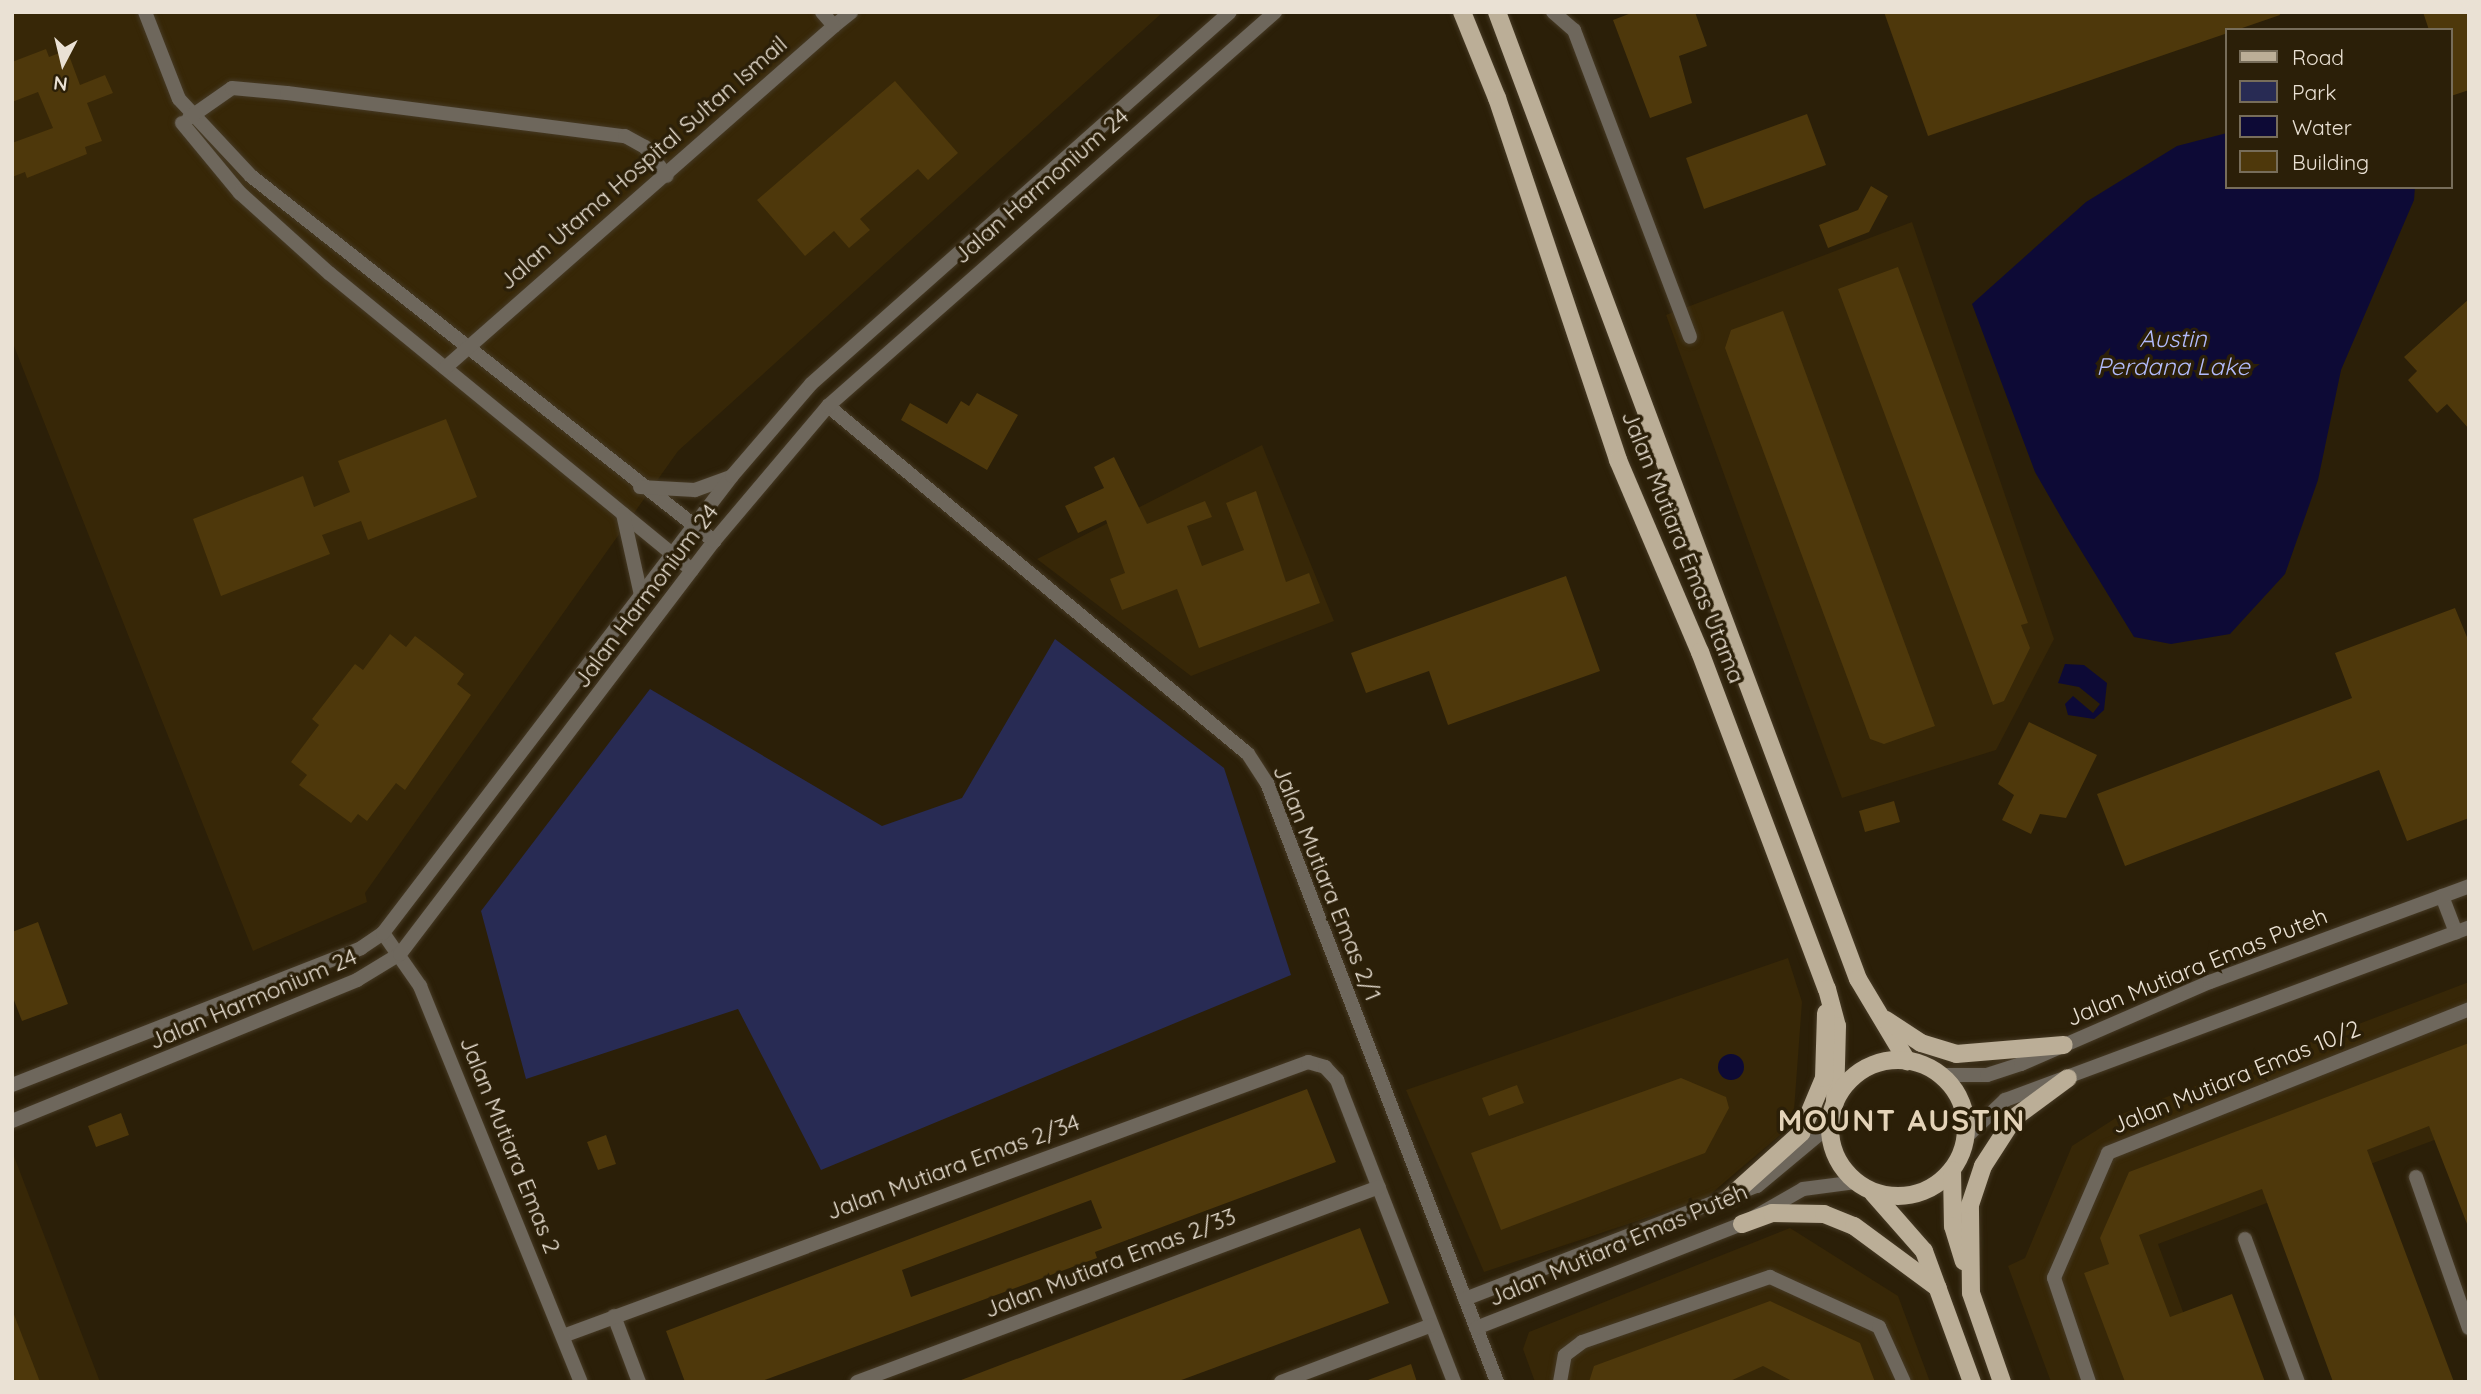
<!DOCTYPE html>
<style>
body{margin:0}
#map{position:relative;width:2481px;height:1394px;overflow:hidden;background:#2b1f08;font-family:Quicksand,sans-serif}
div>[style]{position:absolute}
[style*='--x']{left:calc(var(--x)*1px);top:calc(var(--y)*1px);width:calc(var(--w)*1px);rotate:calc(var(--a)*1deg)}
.built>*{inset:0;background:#372707}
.green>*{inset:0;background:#282b54}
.water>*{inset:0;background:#0d0a36}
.round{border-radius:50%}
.building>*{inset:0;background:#4e380b}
.roads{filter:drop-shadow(0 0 2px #463a25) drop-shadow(0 0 2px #463a25)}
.minor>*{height:14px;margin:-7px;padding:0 7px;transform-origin:7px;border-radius:7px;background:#6e675c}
.tertiary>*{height:14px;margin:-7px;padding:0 7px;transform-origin:7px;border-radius:7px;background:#6e675c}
.primary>*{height:18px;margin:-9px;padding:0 9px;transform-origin:9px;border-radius:9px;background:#bbae97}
.primary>.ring{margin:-9px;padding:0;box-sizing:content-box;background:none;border:18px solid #bbae97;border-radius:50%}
span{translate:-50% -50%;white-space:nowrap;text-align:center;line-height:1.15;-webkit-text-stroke:7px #2b1f08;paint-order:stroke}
.street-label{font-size:23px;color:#eae1d4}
.water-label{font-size:24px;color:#b2bbfb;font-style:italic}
.district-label{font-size:30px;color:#e4d3b8;font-weight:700;letter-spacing:2px}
.frame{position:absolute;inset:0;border:14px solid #eae1d4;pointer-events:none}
.legend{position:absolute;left:2225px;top:28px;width:228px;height:161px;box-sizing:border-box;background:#2b1f08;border:2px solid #776d5a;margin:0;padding:9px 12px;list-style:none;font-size:21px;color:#eae1d4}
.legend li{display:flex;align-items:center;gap:14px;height:35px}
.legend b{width:35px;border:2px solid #776d5a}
.north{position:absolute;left:28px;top:28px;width:70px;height:70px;-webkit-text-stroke:5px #2b1f08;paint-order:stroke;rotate:187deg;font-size:19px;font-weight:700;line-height:28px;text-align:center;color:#eae1d4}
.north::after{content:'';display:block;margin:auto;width:24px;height:32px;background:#eae1d4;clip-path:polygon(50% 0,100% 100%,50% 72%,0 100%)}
</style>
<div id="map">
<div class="built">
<i style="clip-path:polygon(12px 12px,1163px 12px,678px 451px,365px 893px,367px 902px,253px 951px,12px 341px)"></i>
<i style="clip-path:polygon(1912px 222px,2054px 639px,1996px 750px,1842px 798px,1666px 315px)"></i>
<i style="clip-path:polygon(1262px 445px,1334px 621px,1191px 676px,1037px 559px)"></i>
<i style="clip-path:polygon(1788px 958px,1802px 1002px,1793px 1124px,1706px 1198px,1484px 1272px,1406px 1090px)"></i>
<i style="clip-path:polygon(2469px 982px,2469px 1127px,2158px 1244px,2209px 1382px,2051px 1382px,2008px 1266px,2025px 1258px,2072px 1146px,2122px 1114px)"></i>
<i style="clip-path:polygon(12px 1151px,100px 1382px,12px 1382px)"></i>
<i style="clip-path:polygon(1790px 1228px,1898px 1296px,1930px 1382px,1535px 1382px,1523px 1349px,1529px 1332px)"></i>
</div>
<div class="green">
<i style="clip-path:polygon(1055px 639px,1224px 768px,1291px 975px,821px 1170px,738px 1009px,526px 1079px,481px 911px,650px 689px,882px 826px,962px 798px)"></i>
</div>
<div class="water">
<i style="clip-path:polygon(2227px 133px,2227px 187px,2415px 187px,2414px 200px,2341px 370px,2318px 480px,2285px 574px,2230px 634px,2171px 644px,2134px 637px,2069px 531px,2035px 472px,1972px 304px,2086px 202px,2177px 146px)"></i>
<i style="clip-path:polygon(2065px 664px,2084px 665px,2107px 683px,2104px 710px,2094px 719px,2068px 715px,2065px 704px,2073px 696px,2093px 713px,2100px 704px,2079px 687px,2058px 683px)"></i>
<i class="round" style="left:1718px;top:1054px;width:26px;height:26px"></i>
</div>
<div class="building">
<i style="clip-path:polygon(1634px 12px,1695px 12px,1707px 46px,1679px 56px,1692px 103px,1650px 118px,1613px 20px)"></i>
<i style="clip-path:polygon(1884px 12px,2279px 12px,2280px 15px,1928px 136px)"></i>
<i style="clip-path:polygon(2423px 12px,2469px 12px,2469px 90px,2451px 96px,2451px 30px,2429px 30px)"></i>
<i style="clip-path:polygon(46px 49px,49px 57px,67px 50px,80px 85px,105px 75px,113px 93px,87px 103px,102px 141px,85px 147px,87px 154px,27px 178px,25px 172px,12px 177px,12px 143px,53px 128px,38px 92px,12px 102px,12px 62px)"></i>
<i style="clip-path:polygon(895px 81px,958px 153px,928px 180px,918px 169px,860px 219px,870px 230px,849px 248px,834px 231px,805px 256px,757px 200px)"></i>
<i style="clip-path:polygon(1807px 114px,1826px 165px,1704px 209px,1686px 158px)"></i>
<i style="clip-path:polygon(1871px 186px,1888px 196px,1869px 232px,1828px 248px,1819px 225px,1858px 210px)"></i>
<i style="clip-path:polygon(1898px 267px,2028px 623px,2021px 625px,2030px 648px,2004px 701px,1993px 705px,1838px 289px)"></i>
<i style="clip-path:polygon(2469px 299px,2469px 429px,2447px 404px,2437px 413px,2408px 380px,2417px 371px,2404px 357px)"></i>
<i style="clip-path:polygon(1783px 311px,1935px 726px,1884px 744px,1870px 739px,1725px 348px,1731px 330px)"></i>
<i style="clip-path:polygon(977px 393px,1018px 415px,987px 470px,901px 420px,910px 403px,947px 424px,961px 401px,969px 406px)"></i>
<i style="clip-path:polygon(446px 419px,477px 497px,368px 540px,361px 521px,322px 535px,330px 554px,221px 596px,193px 519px,303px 476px,314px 507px,350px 492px,338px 461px)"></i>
<i style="clip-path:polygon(1114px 457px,1147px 524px,1205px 501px,1212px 517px,1187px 526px,1202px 566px,1244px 550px,1226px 503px,1256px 491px,1286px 582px,1309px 573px,1320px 603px,1199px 648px,1177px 589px,1122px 610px,1110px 579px,1125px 573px,1106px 520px,1078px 533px,1065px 506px,1104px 488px,1094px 467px)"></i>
<i style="clip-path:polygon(1566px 576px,1600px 671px,1448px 725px,1429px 671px,1366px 693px,1351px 653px)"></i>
<i style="clip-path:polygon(2455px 608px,2469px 642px,2469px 818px,2407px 841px,2379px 770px,2125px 866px,2097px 794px,2352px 698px,2335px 653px)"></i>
<i style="clip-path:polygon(390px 634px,406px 647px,415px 636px,435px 651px,464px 674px,457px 684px,471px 695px,405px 790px,396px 783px,367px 821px,358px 814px,351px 823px,299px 785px,307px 775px,291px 762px,319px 725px,312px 719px,355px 664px,363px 670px)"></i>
<i style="clip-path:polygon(2029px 722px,2097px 755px,2066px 818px,2040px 814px,2031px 834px,2002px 820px,2014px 795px,1998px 784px)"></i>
<i style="clip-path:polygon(1894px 801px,1900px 822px,1865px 832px,1859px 811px)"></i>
<i style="clip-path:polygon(38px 922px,68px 1004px,22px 1021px,12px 995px,12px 932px)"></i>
<i style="clip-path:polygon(2469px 1043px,2469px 1229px,2429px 1126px,2367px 1150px,2454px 1382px,2333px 1382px,2262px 1189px,2139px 1235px,2170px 1317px,2232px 1294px,2265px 1382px,2125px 1382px,2084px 1273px,2109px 1264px,2100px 1238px,2129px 1172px)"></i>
<i style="clip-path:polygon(1681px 1078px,1726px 1097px,1729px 1108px,1705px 1153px,1501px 1230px,1471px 1153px)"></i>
<i style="clip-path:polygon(1517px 1085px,1524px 1103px,1489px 1116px,1482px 1098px)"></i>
<i style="clip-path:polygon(evenodd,1307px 1089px,1336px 1162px,1095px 1252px,1097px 1258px,759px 1382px,685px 1382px,666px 1331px,1307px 1089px,1091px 1200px,1102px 1228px,911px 1297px,902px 1270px,1091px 1200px)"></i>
<i style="clip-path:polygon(121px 1113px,129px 1135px,96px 1147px,88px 1126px)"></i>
<i style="clip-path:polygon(606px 1135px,616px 1164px,598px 1170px,587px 1142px)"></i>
<i style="clip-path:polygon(1360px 1228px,1389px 1303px,1176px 1382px,956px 1382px)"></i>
<i style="clip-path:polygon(1770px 1301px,1860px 1343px,1875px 1382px,1794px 1382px,1763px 1366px,1728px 1382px,1589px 1382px,1594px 1366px)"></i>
<i style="clip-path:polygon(12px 1312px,13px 1312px,40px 1382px,12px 1382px)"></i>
<i style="clip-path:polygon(1411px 1364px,1417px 1382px,1369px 1382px,1368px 1380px)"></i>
</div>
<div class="roads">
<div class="minor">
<i style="--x:145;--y:12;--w:93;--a:68.7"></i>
<i style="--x:179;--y:99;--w:105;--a:46.9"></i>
<i style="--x:251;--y:176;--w:590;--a:38.25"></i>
<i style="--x:1553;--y:12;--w:28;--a:41"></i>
<i style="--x:1574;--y:30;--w:328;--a:69.3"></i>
<i style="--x:834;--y:26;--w:22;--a:-39"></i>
<i style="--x:189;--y:118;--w:52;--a:-34.9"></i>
<i style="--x:232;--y:88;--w:55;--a:5.2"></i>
<i style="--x:287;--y:93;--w:341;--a:7.3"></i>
<i style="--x:625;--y:136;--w:23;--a:29"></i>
<i style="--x:645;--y:147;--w:36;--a:53"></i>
<i style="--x:182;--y:123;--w:91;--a:50.4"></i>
<i style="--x:240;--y:193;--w:120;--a:42"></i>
<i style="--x:329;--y:273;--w:469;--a:39.3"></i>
<i style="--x:445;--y:368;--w:518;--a:-41.32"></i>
<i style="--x:834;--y:26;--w:18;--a:-131"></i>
<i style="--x:2416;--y:1177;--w:160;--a:70.7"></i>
<i style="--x:2245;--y:1239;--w:153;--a:69.7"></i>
<i style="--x:614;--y:1316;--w:71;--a:69.3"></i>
<i style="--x:563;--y:1336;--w:794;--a:-20.19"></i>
<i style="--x:1308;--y:1062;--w:18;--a:16"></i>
<i style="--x:1325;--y:1067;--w:18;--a:47"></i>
<i style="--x:1337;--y:1080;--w:324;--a:68.8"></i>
<i style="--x:857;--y:1382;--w:557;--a:-20.48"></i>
<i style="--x:1281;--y:1382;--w:161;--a:-20.7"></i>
<i style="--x:1560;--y:1382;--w:27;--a:-80"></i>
<i style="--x:1565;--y:1355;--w:21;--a:-37"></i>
<i style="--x:1582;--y:1342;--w:199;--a:-19.1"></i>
<i style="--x:1770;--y:1277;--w:120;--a:24.6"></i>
<i style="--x:1879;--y:1327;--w:60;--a:65.6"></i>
<i style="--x:2089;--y:1382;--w:110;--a:-108.6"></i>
<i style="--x:2054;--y:1278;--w:136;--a:-66.6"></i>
<i style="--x:2108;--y:1153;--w:389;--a:-21.7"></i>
</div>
<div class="tertiary">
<i style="--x:828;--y:406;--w:545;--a:39.64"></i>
<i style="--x:1248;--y:754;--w:35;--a:57"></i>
<i style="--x:1267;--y:783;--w:642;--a:68.99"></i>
<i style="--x:640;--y:487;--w:55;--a:3.1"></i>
<i style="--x:695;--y:490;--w:38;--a:-20"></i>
<i style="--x:623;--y:514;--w:83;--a:77.5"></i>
<i style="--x:2442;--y:896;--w:39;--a:69"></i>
<i style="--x:383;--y:933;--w:65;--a:55.1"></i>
<i style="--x:420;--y:986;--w:427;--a:67.9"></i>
<i style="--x:1941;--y:1075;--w:46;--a:0"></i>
<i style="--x:1987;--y:1075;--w:36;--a:-18"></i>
<i style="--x:2021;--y:1064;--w:206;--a:-23.5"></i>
<i style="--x:2210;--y:982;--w:276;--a:-20.3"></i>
<i style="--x:12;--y:1085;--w:375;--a:-21.4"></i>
<i style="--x:361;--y:948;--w:27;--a:-34"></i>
<i style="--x:383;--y:933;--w:575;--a:-52.63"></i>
<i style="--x:732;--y:476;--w:121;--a:-49.3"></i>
<i style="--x:811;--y:384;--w:560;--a:-41.6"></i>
<i style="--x:12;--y:1121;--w:373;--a:-22.2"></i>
<i style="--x:357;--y:980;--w:50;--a:-31.2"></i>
<i style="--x:400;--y:954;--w:519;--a:-52.75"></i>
<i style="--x:714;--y:541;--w:177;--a:-49.8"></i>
<i style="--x:828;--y:406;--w:596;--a:-41.39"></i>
<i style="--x:1966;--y:1137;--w:54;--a:-43.5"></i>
<i style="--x:2005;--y:1100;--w:495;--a:-20.4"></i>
<i style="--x:1465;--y:1299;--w:313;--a:-21.2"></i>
<i style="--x:1757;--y:1186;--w:94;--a:-39.8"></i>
<i style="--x:1476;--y:1328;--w:286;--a:-21.4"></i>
<i style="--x:1742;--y:1224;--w:70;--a:-29.8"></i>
<i style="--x:1803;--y:1189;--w:53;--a:-7.5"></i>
</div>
<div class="primary">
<i style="--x:1462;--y:12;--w:93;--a:67.9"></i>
<i style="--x:1497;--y:98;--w:382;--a:71.5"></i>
<i style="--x:1618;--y:460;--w:209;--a:66.9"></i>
<i style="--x:1700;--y:652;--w:360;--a:69.4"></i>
<i style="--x:1827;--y:989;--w:38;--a:75"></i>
<i style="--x:1837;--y:1026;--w:76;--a:91.5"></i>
<i style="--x:1497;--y:12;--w:1032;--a:69.53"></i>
<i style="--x:1858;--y:979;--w:96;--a:59.1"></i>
<i style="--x:1886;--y:1020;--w:42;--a:33.3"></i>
<i style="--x:1921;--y:1043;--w:37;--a:17"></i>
<i style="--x:1956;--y:1054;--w:108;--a:-4.8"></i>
<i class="ring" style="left:1830px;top:1060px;width:118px;height:118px"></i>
<i style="--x:1952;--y:1170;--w:56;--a:89"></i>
<i style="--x:1953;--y:1226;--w:37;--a:73"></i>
<i style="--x:1873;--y:1193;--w:77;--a:48.7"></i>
<i style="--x:1924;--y:1251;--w:140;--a:69.9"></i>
<i style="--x:1730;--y:1197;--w:96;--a:-42"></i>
<i style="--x:1801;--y:1133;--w:60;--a:-67.3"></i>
<i style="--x:1824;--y:1078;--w:65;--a:-88.2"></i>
<i style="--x:1742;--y:1224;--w:32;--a:-20"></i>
<i style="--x:1772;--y:1213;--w:52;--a:1.1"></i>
<i style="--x:1824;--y:1214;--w:32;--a:22"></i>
<i style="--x:1854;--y:1226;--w:104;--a:36.4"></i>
<i style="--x:2002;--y:1382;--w:94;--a:-109.2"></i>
<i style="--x:1971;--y:1293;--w:88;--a:-90.7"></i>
<i style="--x:1970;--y:1205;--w:41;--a:-71.6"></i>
<i style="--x:1983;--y:1166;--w:57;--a:-57.1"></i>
<i style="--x:2014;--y:1118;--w:67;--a:-36.5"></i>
</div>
</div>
<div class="street-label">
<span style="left:643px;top:163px;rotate:-41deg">Jalan Utama Hospital Sultan Ismail</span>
<span style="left:1041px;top:186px;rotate:-41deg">Jalan Harmonium 24</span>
<span style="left:1683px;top:547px;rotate:68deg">Jalan Mutiara Emas Utama</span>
<span style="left:646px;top:596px;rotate:-53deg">Jalan Harmonium 24</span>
<span style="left:1327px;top:883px;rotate:68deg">Jalan Mutiara Emas 2/1</span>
<span style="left:2197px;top:967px;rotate:-22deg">Jalan Mutiara Emas Puteh</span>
<span style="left:253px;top:999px;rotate:-23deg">Jalan Harmonium 24</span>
<span style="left:2236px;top:1077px;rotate:-22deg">Jalan Mutiara Emas 10/2</span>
<span style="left:510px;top:1145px;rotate:68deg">Jalan Mutiara Emas 2</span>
<span style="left:953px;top:1167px;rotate:-20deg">Jalan Mutiara Emas 2/34</span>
<span style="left:1618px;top:1245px;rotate:-23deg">Jalan Mutiara Emas Puteh</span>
<span style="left:1110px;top:1263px;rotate:-21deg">Jalan Mutiara Emas 2/33</span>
</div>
<div class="water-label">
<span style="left:2173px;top:353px">Austin<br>Perdana Lake</span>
</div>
<div class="district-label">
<span style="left:1902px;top:1120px">MOUNT AUSTIN</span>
</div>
<div class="frame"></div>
<ul class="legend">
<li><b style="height:9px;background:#bbae97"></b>Road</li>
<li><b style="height:19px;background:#282b54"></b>Park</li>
<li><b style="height:19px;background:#0d0a36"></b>Water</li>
<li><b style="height:19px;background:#4e380b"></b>Building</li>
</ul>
<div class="north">N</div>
</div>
